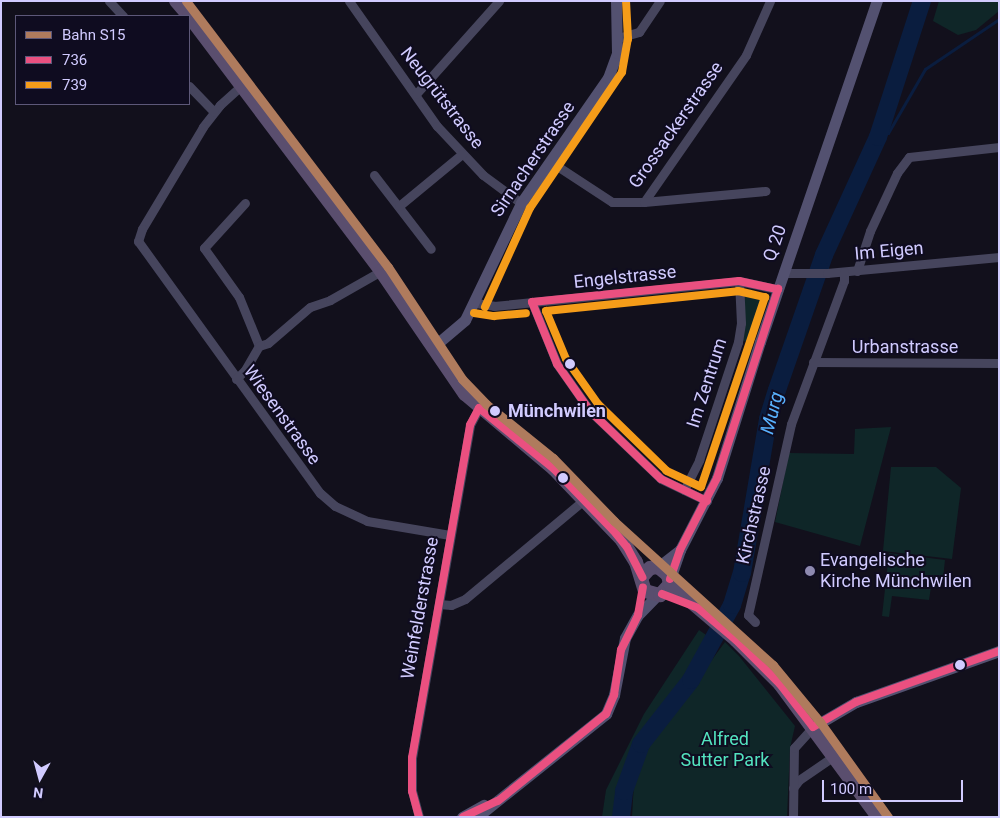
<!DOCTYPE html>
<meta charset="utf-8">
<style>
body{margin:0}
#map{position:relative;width:1000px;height:818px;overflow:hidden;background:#12101c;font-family:Roboto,sans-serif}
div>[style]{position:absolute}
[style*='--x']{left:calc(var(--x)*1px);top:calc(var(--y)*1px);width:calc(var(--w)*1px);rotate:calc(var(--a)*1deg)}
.green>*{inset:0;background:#0f2628}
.stream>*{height:3px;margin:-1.5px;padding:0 1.5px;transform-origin:1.5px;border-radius:1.5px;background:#0a1d3f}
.river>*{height:18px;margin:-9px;padding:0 9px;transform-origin:9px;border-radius:9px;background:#0a1d3f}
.street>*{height:9px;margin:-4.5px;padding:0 4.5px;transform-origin:4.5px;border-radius:4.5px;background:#46455d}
.secondary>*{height:11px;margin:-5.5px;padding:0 5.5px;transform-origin:5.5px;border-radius:5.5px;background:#535170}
.primary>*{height:14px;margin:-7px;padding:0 7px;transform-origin:7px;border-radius:7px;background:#5a4e6e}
.bus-1>*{height:8px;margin:-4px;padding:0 4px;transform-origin:4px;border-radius:4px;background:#ea5080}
.bus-2>*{height:8px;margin:-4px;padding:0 4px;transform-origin:4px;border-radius:4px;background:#f59c19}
.rail-1>*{height:9px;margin:-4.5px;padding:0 4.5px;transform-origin:4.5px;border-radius:4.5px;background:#af7b5d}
.dots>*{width:14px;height:14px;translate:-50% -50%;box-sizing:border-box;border:2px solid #0f0c20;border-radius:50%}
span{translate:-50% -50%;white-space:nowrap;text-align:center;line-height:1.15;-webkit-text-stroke:4px #0f0c20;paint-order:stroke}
.street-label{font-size:18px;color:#d1cbff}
.stop-label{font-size:18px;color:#d1cbff;font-weight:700}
.left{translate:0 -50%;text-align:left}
.poi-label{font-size:18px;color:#d1cbff}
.park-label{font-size:18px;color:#53e3bf}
.water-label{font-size:19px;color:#59b2ff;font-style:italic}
.frame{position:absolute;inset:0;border:2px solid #d1cbff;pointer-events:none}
.legend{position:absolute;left:15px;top:15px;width:175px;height:90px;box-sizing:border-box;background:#0f0c20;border:1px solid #5d5879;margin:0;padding:6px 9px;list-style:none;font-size:15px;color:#d1cbff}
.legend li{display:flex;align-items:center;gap:10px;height:25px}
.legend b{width:25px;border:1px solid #5d5879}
.north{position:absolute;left:15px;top:753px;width:50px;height:50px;-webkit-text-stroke:4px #0f0c20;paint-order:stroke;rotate:187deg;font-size:14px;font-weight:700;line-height:20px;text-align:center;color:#d1cbff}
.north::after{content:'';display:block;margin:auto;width:18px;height:22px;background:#d1cbff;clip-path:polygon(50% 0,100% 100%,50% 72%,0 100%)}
.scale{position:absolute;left:822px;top:780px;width:141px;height:22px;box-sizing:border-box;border:2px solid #d1cbff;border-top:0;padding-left:6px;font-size:15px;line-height:18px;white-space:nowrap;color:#d1cbff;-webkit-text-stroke:4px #0f0c20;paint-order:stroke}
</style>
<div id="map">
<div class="green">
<i style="clip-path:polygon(939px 1px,999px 1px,999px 11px,976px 30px,958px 35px,933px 21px)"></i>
<i style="clip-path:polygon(750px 289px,760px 293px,762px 301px,752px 344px,742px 340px,745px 295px)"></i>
<i style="clip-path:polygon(891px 427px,860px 546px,775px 522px,789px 453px,854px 454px,855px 429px)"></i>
<i style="clip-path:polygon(891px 467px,936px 467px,961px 488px,952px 559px,883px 551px)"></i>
<i style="clip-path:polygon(889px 553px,945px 560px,942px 588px,931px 587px,929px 600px,892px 596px,889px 617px,882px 616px)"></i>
<i style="clip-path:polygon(699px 630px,719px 644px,634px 765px,629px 817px,602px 817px,606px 790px,644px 714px)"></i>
<i style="clip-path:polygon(725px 642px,739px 656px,795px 726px,790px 748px,787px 817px,632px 817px,635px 765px)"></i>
</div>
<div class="stream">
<i style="--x:879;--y:134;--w:9;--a:-6"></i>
<i style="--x:888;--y:133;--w:74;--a:-60"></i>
<i style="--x:925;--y:69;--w:89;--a:-34"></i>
</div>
<div class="river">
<i style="--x:621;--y:817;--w:26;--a:-83"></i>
<i style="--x:624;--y:791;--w:50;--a:-70.1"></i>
<i style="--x:641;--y:744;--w:81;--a:-52"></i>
<i style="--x:691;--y:680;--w:85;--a:-61.3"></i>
<i style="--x:732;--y:605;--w:34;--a:-73"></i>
<i style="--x:742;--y:573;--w:156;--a:-80.4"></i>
<i style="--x:768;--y:419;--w:30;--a:-73"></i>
<i style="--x:777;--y:390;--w:143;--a:-70.8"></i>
<i style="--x:824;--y:255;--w:130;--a:-65.4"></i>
<i style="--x:878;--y:137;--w:143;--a:-72.1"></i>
</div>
<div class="street">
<i style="--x:109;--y:1;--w:21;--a:47"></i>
<i style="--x:349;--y:1;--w:153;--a:54.9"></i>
<i style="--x:437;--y:126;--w:67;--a:46.8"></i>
<i style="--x:483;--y:175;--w:47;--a:36.4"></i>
<i style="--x:618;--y:38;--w:22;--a:-16"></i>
<i style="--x:639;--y:32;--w:37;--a:-56"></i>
<i style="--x:242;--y:85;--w:30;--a:138"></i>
<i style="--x:220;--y:105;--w:28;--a:128"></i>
<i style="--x:203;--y:127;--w:119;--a:120.9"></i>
<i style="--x:142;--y:229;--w:13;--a:108"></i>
<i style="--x:138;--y:241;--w:311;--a:54.2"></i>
<i style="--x:320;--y:493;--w:20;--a:41"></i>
<i style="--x:335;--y:506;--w:35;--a:25"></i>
<i style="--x:367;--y:521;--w:84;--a:9.6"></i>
<i style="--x:189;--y:86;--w:36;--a:46"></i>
<i style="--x:416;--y:94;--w:125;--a:-48.3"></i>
<i style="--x:551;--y:162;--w:73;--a:33.3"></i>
<i style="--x:612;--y:202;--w:32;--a:0"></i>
<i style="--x:644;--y:202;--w:179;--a:-55.2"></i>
<i style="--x:746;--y:55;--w:59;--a:-66"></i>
<i style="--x:374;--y:175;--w:93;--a:52.4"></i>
<i style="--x:644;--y:202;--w:122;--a:-5.2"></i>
<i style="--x:245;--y:203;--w:61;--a:132.3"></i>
<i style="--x:204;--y:248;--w:60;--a:54.5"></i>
<i style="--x:239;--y:297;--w:53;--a:67.8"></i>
<i style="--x:399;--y:206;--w:82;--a:-39.5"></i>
<i style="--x:857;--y:271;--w:42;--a:-72"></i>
<i style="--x:870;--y:231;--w:64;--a:-65"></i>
<i style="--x:897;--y:173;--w:20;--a:-53"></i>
<i style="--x:909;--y:157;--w:91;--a:-6.3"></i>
<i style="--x:783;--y:273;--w:44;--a:0"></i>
<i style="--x:827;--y:273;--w:173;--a:-5.3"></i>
<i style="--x:532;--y:302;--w:67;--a:68"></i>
<i style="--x:557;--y:364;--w:57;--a:54.9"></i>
<i style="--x:590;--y:411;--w:98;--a:43.8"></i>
<i style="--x:661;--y:479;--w:51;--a:25.6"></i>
<i style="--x:476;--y:303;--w:18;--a:9"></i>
<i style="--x:494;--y:306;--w:246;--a:-5.8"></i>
<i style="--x:739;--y:281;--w:40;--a:12"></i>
<i style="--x:813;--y:362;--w:186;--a:0.3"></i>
<i style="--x:236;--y:379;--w:13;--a:-45"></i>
<i style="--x:245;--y:370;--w:28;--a:-60"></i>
<i style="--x:259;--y:346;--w:9;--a:-18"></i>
<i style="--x:268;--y:343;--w:55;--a:-40.6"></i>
<i style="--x:310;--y:307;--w:21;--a:-19"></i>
<i style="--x:330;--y:300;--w:59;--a:-29.6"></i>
<i style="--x:684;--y:490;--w:34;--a:-63"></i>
<i style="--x:699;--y:460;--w:124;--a:-71.7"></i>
<i style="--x:738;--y:342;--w:19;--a:-81"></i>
<i style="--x:741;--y:323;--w:42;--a:-92.7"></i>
<i style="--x:439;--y:604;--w:12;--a:5"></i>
<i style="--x:451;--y:605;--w:15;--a:-23"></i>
<i style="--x:465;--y:599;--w:155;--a:-39.8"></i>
<i style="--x:755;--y:622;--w:10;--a:-135"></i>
<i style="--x:748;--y:615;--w:196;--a:-77.3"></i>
<i style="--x:791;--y:424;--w:153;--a:-69.7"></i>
<i style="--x:844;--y:281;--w:9;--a:-90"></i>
<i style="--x:793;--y:788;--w:10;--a:-53"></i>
<i style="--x:799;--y:780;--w:42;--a:-34.4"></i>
<i style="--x:419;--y:817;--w:27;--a:-105"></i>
<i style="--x:412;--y:791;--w:33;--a:-90"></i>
<i style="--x:412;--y:758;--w:338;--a:-80.1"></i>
<i style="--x:470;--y:425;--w:19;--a:-62"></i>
<i style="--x:793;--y:817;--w:69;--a:-89.2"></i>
<i style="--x:794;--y:748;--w:28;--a:-48"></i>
</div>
<div class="secondary">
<i style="--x:432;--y:348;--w:43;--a:-40.3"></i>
<i style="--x:465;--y:320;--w:130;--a:-64.4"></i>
<i style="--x:521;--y:203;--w:152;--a:-55.2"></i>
<i style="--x:608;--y:78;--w:27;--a:-70"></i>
<i style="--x:617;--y:53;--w:52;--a:-91.1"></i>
<i style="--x:658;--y:567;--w:28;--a:-38"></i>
<i style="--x:670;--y:579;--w:31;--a:-71"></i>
<i style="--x:680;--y:550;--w:81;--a:-62.8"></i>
<i style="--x:717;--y:478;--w:143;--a:-72.5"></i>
<i style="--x:760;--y:342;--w:361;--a:-71.1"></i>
<i style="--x:813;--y:727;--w:50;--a:-30.2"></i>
<i style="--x:856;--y:702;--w:152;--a:-19.6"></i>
<i style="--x:462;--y:817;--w:25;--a:-29"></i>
<i style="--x:477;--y:817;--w:165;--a:-38.6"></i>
<i style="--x:606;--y:714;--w:21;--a:-67"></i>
<i style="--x:614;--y:695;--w:58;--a:-79.1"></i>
<i style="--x:625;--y:638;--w:26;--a:-61"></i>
<i style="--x:638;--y:615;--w:28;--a:-46"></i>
</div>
<div class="primary">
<i style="--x:176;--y:1;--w:20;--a:49"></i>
<i style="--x:189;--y:16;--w:319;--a:53"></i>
<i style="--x:381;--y:271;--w:149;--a:55.7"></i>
<i style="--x:465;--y:394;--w:116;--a:40.1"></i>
<i style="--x:554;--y:469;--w:98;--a:46.2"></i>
<i style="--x:622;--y:540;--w:26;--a:58"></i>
<i style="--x:636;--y:562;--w:30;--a:73"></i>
<i style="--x:645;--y:591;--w:16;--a:15"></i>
<i style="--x:660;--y:595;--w:15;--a:-48"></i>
<i style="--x:670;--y:584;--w:9;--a:-103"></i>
<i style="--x:668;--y:575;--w:13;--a:-141"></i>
<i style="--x:658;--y:567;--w:8;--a:173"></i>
<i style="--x:650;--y:568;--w:12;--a:132"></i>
<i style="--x:670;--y:584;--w:87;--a:40.3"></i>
<i style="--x:736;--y:640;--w:62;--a:45"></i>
<i style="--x:780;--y:684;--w:165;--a:53.6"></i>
</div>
<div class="bus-1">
<i style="--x:532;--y:302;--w:67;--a:68"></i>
<i style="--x:557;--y:364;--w:57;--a:54.9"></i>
<i style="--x:590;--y:411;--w:98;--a:43.8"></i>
<i style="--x:661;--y:479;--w:51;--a:25.6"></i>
<i style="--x:532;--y:302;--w:208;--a:-5.8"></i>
<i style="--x:739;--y:281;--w:40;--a:12"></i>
<i style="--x:479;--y:408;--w:97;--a:39.1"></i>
<i style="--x:554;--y:469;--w:85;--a:46"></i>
<i style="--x:613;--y:530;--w:22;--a:51"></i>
<i style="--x:627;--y:547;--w:34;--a:63"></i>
<i style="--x:670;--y:579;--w:31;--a:-71"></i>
<i style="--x:680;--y:550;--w:81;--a:-62.8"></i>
<i style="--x:717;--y:478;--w:199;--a:-72.1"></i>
<i style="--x:662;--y:594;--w:39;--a:21"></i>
<i style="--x:698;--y:608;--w:50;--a:40.1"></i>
<i style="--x:736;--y:640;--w:62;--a:45"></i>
<i style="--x:780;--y:684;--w:54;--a:52.5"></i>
<i style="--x:813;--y:727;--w:50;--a:-30.2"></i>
<i style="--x:856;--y:702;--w:152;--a:-19.6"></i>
<i style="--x:419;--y:817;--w:27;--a:-105"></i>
<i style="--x:412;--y:791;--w:33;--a:-90"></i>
<i style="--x:412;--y:758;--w:338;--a:-80.1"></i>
<i style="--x:470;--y:425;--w:19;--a:-62"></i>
<i style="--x:463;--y:817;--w:38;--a:-25"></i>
<i style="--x:498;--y:801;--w:139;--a:-38.9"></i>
<i style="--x:606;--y:714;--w:21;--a:-67"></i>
<i style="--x:614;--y:695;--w:46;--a:-81.2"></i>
<i style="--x:621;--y:650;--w:39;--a:-64"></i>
<i style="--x:638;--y:615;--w:28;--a:-80"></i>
</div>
<div class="bus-2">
<i style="--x:738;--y:291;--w:28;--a:13"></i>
<i style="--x:765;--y:297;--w:200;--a:108.6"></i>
<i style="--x:701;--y:487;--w:38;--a:-155"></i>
<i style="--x:667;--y:471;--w:96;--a:-135.8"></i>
<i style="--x:598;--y:404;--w:55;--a:-125.4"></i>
<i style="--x:566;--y:359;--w:52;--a:-112.6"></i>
<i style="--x:546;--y:311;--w:193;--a:-5.9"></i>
<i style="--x:485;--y:307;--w:109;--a:-65.6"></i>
<i style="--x:530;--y:208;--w:164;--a:-55.9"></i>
<i style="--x:622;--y:72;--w:34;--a:-80"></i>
<i style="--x:628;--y:39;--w:38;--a:-93"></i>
<i style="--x:474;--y:313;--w:20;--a:9"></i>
<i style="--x:494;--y:316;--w:32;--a:-5"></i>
</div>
<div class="rail-1">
<i style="--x:186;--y:1;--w:334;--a:52.8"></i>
<i style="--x:388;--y:267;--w:134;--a:56.5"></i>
<i style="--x:462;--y:379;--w:35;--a:46"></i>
<i style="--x:486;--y:404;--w:86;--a:38.9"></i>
<i style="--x:553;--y:458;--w:88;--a:45.9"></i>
<i style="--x:614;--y:521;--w:215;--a:42.2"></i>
<i style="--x:773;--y:665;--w:74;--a:50.5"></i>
<i style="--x:820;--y:722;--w:117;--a:54.4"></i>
</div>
<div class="dots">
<i style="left:570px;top:364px;background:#d1cbff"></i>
<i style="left:495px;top:411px;background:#d1cbff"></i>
<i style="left:563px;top:478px;background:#d1cbff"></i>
<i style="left:810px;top:571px;background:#8e8ab0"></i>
<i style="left:960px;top:665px;background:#d1cbff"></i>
</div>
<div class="street-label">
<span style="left:442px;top:98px;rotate:52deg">Neugrütstrasse</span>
<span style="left:676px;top:125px;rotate:-55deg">Grossackerstrasse</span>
<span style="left:533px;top:159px;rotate:-56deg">Sirnacherstrasse</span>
<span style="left:775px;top:243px;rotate:-71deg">Q 20</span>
<span style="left:889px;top:251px;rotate:-5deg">Im Eigen</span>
<span style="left:625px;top:277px;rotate:-6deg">Engelstrasse</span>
<span style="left:905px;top:347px">Urbanstrasse</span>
<span style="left:707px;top:383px;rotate:-72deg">Im Zentrum</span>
<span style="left:282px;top:415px;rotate:54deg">Wiesenstrasse</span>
<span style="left:754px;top:515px;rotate:-77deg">Kirchstrasse</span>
<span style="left:420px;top:608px;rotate:-80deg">Weinfelderstrasse</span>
</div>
<div class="stop-label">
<span class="left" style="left:508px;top:411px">Münchwilen</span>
</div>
<div class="poi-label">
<span class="left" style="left:820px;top:571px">Evangelische<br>Kirche Münchwilen</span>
</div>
<div class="park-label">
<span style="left:725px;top:750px">Alfred<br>Sutter Park</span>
</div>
<div class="water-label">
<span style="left:772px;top:413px;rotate:-76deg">Murg</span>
</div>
<div class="frame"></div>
<ul class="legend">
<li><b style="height:6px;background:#af7b5d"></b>Bahn S15</li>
<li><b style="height:6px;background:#ea5080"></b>736</li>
<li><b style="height:6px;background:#f59c19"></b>739</li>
</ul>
<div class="north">N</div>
<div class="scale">100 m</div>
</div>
